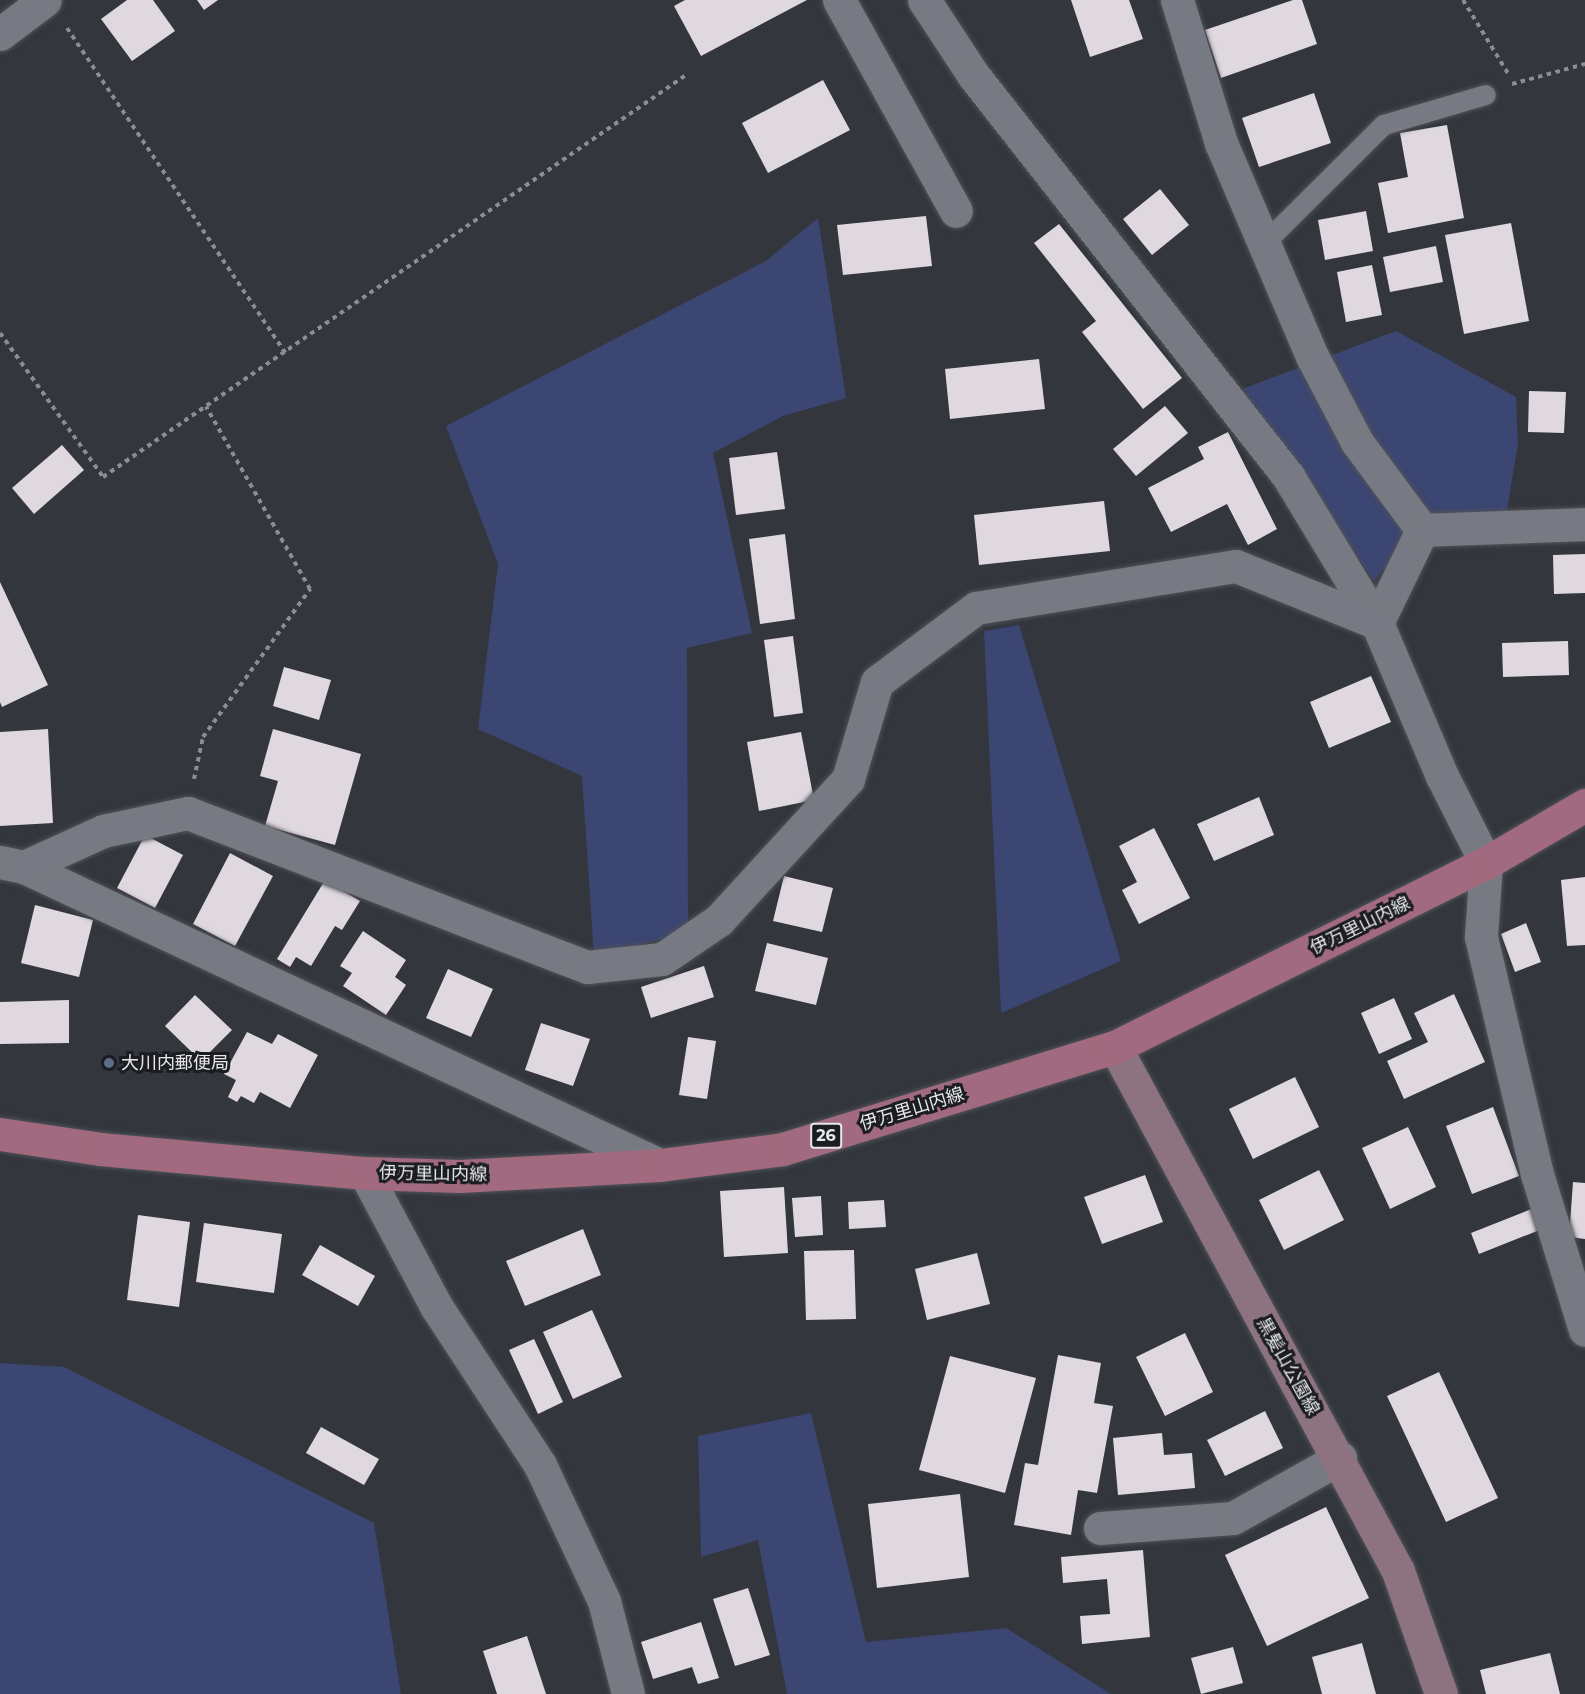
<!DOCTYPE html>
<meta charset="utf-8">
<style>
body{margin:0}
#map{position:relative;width:1585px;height:1694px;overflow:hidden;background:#33363d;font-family:Montserrat,"Noto Sans JP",sans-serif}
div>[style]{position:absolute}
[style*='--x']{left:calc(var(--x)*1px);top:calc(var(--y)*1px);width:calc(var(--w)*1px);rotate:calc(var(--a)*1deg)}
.green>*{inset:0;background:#3b4672}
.building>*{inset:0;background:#dfd8df}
.path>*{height:4px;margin-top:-2px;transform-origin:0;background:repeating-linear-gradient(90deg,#8a8d93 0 4.5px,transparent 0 9px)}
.roads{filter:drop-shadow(0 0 2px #505258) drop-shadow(0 0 2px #505258)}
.service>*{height:20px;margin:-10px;padding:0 10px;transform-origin:10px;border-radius:10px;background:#777a82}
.minor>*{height:33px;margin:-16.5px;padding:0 16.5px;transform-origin:16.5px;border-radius:16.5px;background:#777a82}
.secondary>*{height:33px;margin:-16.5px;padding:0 16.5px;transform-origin:16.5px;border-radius:16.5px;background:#8d7280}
.primary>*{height:33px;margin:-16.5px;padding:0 16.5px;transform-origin:16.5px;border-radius:16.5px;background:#a26a7e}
.dots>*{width:16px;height:16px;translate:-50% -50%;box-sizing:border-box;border:3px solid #1c1d21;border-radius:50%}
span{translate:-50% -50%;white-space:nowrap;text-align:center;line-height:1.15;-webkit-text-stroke:6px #1c1d21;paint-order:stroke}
.shield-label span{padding:2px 4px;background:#1c1d21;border:2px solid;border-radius:4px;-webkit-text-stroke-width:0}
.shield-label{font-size:16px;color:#e5e7ec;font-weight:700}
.street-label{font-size:18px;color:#e5e7ec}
.poi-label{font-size:18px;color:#e5e7ec}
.left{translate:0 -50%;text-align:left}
</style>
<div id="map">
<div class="green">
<i style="clip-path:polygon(818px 218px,846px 398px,783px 416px,713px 453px,752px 633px,687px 648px,688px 932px,594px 957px,582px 776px,478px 729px,498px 564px,446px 426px,766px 261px)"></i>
<i style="clip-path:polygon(1396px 331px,1516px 397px,1518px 444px,1506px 516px,1430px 516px,1374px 581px,1242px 389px)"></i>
<i style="clip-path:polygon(1019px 625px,1121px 961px,1001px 1013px,984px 631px)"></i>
<i style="clip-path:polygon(0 1363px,64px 1367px,374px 1523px,401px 1694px,0 1694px)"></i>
<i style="clip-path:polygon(811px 1413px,866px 1642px,1006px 1628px,1111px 1694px,787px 1694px,758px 1540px,701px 1557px,698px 1436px)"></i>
</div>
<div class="building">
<i style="clip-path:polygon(127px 0,153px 0,175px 31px,132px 61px,101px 19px)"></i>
<i style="clip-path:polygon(197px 0,218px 0,204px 10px)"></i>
<i style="clip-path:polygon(685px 0,807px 0,701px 56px,674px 6px)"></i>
<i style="clip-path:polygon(1071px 0,1129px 0,1143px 39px,1090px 57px)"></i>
<i style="clip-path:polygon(1293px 0,1302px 0,1317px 44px,1221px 78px,1205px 30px)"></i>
<i style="clip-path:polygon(823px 80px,850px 130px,768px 173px,742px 123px)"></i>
<i style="clip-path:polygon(1314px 93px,1331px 143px,1259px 167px,1242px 118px)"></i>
<i style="clip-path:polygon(1447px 125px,1464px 218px,1388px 233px,1378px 183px,1408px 177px,1400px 133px)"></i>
<i style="clip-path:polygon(1160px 189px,1189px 225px,1152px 255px,1123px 219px)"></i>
<i style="clip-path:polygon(1366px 211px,1373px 251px,1325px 260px,1318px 220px)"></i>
<i style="clip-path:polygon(926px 216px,932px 266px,843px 275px,837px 225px)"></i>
<i style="clip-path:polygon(1511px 223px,1529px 321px,1464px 334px,1445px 235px)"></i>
<i style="clip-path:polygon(1059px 224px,1182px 378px,1143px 409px,1082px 332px,1096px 321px,1034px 243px)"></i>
<i style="clip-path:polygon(1436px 246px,1443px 282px,1390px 292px,1383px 257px)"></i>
<i style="clip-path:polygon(1372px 265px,1382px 315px,1346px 322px,1337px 272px)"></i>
<i style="clip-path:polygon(1039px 359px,1045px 409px,950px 419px,945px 369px)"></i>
<i style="clip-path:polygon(1529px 391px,1566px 392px,1564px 433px,1528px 432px)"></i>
<i style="clip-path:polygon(1165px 406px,1188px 433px,1136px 476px,1113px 449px)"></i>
<i style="clip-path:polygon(1228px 432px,1277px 529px,1248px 545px,1227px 504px,1171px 532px,1148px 488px,1204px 459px,1198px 447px)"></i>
<i style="clip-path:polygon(62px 445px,84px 470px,34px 514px,12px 488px)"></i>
<i style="clip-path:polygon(777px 452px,785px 509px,736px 515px,729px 458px)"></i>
<i style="clip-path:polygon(1104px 501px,1110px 551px,979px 565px,974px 515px)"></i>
<i style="clip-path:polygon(785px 534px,795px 619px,760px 624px,749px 539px)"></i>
<i style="clip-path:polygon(1585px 554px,1585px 593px,1554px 594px,1553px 555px)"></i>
<i style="clip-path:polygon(0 582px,48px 685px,2px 707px,0 702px)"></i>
<i style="clip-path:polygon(793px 636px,803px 713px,774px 717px,764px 640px)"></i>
<i style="clip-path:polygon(1568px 641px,1569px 675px,1503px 677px,1502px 643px)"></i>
<i style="clip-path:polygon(284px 667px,331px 680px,319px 720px,273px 706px)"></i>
<i style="clip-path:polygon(1371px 676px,1391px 722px,1329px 748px,1310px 702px)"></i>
<i style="clip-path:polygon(48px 729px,53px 823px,0 826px,0 732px)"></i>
<i style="clip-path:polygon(273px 729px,361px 754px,335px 845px,265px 826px,278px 781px,260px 776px)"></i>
<i style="clip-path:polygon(801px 732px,814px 800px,759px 811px,747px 742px)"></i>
<i style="clip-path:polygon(1259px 797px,1274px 835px,1214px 861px,1197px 824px)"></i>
<i style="clip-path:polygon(1154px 828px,1190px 898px,1139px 924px,1122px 890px,1137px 882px,1119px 846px)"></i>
<i style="clip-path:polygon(145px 835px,183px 855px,155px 908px,117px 888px)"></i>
<i style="clip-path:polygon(230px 853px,273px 876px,235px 946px,193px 924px)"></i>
<i style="clip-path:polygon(784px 876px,833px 888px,822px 932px,773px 921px)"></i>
<i style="clip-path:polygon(1585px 877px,1585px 945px,1567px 946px,1561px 880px)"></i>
<i style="clip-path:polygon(325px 880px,360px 901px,342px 930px,335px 926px,311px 966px,296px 957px,290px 967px,277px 959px)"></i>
<i style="clip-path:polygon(35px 905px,93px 920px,79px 977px,21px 963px)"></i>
<i style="clip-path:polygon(1526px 923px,1541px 962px,1515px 972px,1501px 934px)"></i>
<i style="clip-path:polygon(363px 931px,406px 960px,395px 977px,406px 985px,386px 1015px,343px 986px,352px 973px,340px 966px)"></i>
<i style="clip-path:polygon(767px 943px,828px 958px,816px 1005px,755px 991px)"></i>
<i style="clip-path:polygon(704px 966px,714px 997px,651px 1018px,641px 987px)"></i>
<i style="clip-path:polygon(448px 969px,493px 989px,471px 1037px,426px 1018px)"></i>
<i style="clip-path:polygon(1454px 994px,1485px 1062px,1404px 1099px,1387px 1061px,1428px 1042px,1414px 1013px)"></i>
<i style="clip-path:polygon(195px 995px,232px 1030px,201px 1061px,165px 1026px)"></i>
<i style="clip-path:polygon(1394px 998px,1412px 1039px,1379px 1054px,1361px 1013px)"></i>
<i style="clip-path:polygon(69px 1000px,69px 1043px,0 1044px,0 1002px)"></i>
<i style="clip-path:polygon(541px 1023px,590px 1039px,573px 1086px,525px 1070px)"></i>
<i style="clip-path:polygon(247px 1032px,272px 1044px,278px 1034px,318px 1055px,290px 1108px,260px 1092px,254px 1103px,241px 1096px,237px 1102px,228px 1097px,236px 1080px,224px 1074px)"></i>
<i style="clip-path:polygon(688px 1037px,716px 1041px,707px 1099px,679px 1095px)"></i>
<i style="clip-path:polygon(1295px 1077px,1319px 1127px,1253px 1159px,1229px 1109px)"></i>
<i style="clip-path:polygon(1493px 1107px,1519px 1176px,1472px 1194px,1446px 1126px)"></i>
<i style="clip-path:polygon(1408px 1127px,1436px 1187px,1390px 1209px,1362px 1148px)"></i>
<i style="clip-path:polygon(1319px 1170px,1344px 1220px,1284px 1250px,1259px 1200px)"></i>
<i style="clip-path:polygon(1145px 1175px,1163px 1222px,1102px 1244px,1084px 1197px)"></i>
<i style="clip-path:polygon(1573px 1182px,1585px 1183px,1585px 1239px,1569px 1237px)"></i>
<i style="clip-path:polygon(784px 1187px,788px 1253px,724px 1257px,720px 1191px)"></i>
<i style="clip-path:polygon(821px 1196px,823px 1235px,795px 1237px,792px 1198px)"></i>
<i style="clip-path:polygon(884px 1200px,886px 1227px,849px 1229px,848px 1202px)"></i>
<i style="clip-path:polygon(1534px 1208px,1542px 1229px,1479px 1254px,1471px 1233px)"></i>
<i style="clip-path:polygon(138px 1215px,190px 1222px,179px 1307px,127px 1300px)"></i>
<i style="clip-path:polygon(204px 1223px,282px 1234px,274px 1293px,196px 1282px)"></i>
<i style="clip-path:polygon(583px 1229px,601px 1275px,525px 1306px,506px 1261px)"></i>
<i style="clip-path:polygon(320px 1245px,375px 1276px,358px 1306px,302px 1275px)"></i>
<i style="clip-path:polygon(854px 1250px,856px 1319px,806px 1320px,804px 1251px)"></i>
<i style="clip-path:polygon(977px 1253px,990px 1304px,927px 1320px,915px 1269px)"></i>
<i style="clip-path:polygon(592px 1310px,622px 1377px,573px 1399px,543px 1332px)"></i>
<i style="clip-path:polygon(1185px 1333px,1213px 1392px,1165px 1416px,1136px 1357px)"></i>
<i style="clip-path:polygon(534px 1339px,563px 1402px,538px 1414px,509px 1350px)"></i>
<i style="clip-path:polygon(1058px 1355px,1101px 1363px,1094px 1403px,1113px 1406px,1097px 1493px,1078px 1490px,1071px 1535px,1014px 1525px,1025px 1463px,1038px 1465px)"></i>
<i style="clip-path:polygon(950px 1356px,1036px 1378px,1005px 1493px,919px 1470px)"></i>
<i style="clip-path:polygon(1439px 1372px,1498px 1498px,1446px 1522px,1387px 1396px)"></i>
<i style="clip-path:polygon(1265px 1411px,1283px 1448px,1225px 1476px,1207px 1440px)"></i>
<i style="clip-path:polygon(321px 1427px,379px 1459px,364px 1485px,306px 1453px)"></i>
<i style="clip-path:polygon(1162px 1433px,1164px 1455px,1192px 1453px,1195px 1488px,1118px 1495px,1113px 1438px)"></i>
<i style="clip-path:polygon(960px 1494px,969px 1577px,877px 1588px,868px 1504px)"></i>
<i style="clip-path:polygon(1326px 1507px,1369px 1598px,1267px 1646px,1225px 1555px)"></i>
<i style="clip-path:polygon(1143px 1550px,1150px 1637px,1082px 1644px,1080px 1616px,1110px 1614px,1107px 1579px,1063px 1583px,1061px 1557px)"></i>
<i style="clip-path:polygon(748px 1588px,770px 1655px,735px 1666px,713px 1599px)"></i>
<i style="clip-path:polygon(701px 1622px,719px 1678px,698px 1684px,692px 1667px,653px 1679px,641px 1642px)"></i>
<i style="clip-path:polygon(527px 1636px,546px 1694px,497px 1694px,483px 1651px)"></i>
<i style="clip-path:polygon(1362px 1643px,1376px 1694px,1322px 1694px,1312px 1657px)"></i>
<i style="clip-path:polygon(1233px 1647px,1243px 1683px,1201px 1694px,1191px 1658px)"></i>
<i style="clip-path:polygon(1550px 1653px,1560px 1694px,1486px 1694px,1480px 1670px)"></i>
</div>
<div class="path">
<i style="--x:1463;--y:0;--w:88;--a:58.5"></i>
<i style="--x:67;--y:28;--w:391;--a:56.1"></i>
<i style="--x:1512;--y:84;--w:76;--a:-15.3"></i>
<i style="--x:0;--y:333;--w:177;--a:54.4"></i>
<i style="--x:103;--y:477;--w:708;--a:-34.59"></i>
<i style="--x:194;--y:779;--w:43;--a:-77.9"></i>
<i style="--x:203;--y:737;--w:183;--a:-54.1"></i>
<i style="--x:310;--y:589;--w:210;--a:-119.7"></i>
</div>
<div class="roads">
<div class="service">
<i style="--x:1264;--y:244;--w:169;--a:-44.8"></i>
<i style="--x:1384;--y:125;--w:106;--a:-16.4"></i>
</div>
<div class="minor">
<i style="--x:839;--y:0;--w:241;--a:61"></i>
<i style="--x:924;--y:0;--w:91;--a:56.7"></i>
<i style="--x:974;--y:76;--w:509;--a:51.87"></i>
<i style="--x:1288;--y:476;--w:172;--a:58.8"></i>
<i style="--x:1377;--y:623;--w:166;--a:67"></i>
<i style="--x:1442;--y:776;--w:97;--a:63.2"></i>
<i style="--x:1486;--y:863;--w:74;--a:93.9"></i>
<i style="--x:1481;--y:937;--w:244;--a:76.7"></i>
<i style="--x:1537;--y:1174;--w:163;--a:72.9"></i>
<i style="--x:1177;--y:0;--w:150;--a:72.9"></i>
<i style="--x:1221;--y:143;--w:232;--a:66.9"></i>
<i style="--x:1312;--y:356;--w:97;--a:62.4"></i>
<i style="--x:1357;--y:442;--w:109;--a:53.5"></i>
<i style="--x:1422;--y:530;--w:103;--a:115.8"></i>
<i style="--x:0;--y:34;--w:56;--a:-37.1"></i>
<i style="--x:1422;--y:530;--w:163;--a:-2.1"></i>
<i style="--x:0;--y:862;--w:25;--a:12"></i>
<i style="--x:24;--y:867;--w:702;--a:25.11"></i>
<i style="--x:24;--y:867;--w:87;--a:-24.5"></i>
<i style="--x:103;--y:831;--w:87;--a:-12"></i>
<i style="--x:188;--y:813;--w:428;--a:21.1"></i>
<i style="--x:587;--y:967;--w:75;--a:-6.1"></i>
<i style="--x:662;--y:959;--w:69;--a:-34.4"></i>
<i style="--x:719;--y:920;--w:191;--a:-47.5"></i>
<i style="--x:848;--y:779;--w:101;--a:-73.4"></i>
<i style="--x:877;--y:682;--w:124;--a:-36.8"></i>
<i style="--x:976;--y:608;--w:263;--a:-9.2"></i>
<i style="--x:1236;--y:566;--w:152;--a:22"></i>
<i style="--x:365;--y:1173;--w:151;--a:61.9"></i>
<i style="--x:436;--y:1306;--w:190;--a:56.8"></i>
<i style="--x:540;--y:1465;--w:150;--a:64.8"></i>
<i style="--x:604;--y:1601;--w:96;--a:75.5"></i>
<i style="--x:1100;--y:1528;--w:133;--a:-4.3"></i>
<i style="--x:1233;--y:1518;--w:123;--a:-29.3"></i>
</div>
<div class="secondary">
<i style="--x:1115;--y:1047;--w:596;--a:61.63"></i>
<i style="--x:1398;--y:1571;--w:130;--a:70.7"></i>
</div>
<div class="primary">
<i style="--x:0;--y:1134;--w:101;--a:8.5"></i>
<i style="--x:100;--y:1149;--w:266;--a:5.2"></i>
<i style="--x:365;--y:1173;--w:94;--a:1.8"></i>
<i style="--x:459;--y:1176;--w:201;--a:-3.1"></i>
<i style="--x:660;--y:1165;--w:124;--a:-7.4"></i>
<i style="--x:783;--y:1149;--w:347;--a:-17.1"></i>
<i style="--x:1115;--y:1047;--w:414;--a:-26.4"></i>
<i style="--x:1486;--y:863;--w:115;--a:-30.4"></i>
</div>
</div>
<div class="dots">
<i style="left:109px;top:1063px;background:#5c6f8a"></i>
</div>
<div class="shield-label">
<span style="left:826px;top:1136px">26</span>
</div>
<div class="street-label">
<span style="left:1360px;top:926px;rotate:-26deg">伊万里山内線</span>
<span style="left:912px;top:1109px;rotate:-17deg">伊万里山内線</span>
<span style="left:433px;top:1174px;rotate:1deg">伊万里山内線</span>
<span style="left:1288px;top:1366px;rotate:61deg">黒髪山公園線</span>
</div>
<div class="poi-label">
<span class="left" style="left:121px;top:1063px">大川内郵便局</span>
</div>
</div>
